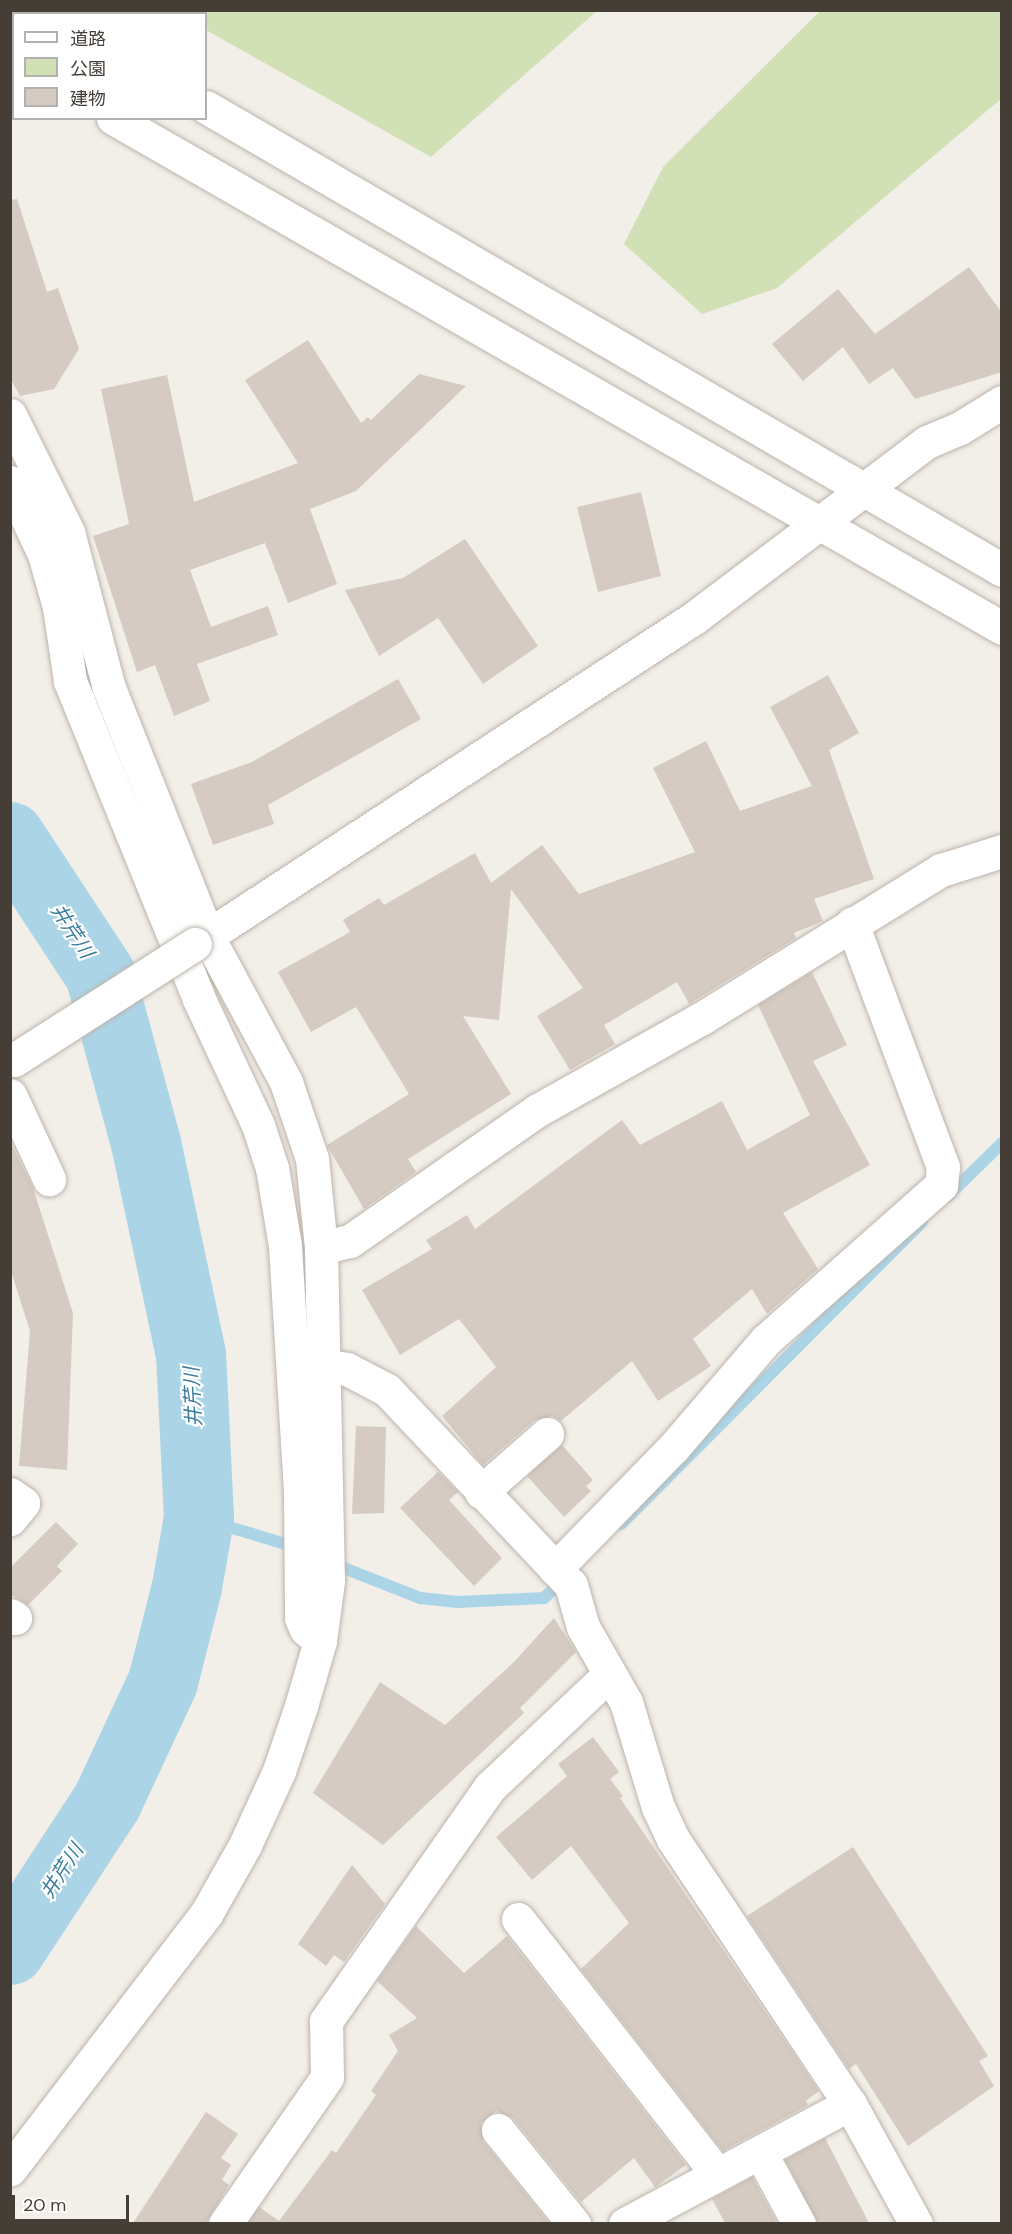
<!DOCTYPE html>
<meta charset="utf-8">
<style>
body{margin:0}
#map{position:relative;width:1012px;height:2234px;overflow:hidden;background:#f2eee8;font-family:"DM Sans","Noto Sans JP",sans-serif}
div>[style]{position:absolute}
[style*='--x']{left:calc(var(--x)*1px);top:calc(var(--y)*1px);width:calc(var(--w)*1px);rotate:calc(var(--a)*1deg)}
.green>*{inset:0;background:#d2e1b5}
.stream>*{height:12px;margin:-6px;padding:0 6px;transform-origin:6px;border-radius:6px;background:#abd5e7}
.river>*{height:70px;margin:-35px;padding:0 35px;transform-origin:35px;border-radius:35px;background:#abd5e7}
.building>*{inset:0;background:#d5cbc2}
.roads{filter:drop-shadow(0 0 2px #bcb4ac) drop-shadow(0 0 2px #bcb4ac)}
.minor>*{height:33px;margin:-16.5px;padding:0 16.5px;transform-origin:16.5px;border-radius:16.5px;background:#fff}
.bridges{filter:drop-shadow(0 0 2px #bcb4ac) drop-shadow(0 0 2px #bcb4ac)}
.minor-bridge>*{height:33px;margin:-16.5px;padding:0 16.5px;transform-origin:16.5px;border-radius:16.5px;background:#fff}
span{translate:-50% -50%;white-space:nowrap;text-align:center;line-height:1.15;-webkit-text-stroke:4.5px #fff;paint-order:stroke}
.water-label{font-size:20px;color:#3b7d9c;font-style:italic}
.frame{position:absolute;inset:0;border:12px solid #443e37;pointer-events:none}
.legend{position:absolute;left:12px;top:12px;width:195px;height:108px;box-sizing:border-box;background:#fff;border:2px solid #b4b2af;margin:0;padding:8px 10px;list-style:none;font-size:18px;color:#443e37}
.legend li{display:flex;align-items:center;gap:12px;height:30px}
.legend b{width:30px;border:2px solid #b4b2af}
.scale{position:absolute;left:12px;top:2195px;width:117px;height:27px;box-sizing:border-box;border:3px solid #443e37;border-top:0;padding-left:8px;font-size:18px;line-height:21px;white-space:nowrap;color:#443e37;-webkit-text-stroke:4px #fff;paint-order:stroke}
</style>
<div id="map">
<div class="green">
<i style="clip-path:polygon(171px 11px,597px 11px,431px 157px,206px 30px,206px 14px)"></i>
<i style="clip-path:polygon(820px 11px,1001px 11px,1001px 99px,777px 288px,702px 314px,624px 244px,663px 167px)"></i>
</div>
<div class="stream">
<i style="--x:947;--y:1197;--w:77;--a:-44.5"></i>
<i style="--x:199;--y:1518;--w:104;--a:16.7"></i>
<i style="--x:621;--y:1524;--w:426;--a:-45.1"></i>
<i style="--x:331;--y:1563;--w:96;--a:21.5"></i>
<i style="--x:420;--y:1598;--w:38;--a:6"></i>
<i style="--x:458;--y:1602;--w:86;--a:-2.7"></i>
<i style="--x:544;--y:1598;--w:26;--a:-43"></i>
</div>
<div class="river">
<i style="--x:10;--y:837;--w:164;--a:56.7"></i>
<i style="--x:100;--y:974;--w:175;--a:74.8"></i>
<i style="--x:146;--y:1143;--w:216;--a:78"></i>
<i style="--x:191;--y:1354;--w:164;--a:87.2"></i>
<i style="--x:199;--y:1518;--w:70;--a:99.9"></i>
<i style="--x:187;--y:1587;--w:98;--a:104.2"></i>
<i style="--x:163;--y:1682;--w:132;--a:115"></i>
<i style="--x:107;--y:1802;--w:177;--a:123.2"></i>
</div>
<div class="building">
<i style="clip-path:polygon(17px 199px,47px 292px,58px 288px,79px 349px,54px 389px,20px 396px,10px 378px,10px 200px)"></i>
<i style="clip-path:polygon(969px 267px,1002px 313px,1002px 372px,915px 399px,893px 368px,869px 384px,843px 347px,803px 381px,772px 344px,838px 289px,875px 334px)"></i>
<i style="clip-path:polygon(308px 340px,361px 423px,368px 417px,371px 420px,419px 374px,466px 386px,356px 491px,310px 509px,337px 584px,288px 603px,265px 543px,190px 570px,211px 627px,268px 606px,278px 635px,197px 664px,210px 701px,174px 716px,155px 665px,137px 672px,93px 536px,129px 524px,101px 389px,167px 375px,194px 502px,298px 463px,245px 380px)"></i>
<i style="clip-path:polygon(641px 492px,661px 576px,598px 592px,577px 507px)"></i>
<i style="clip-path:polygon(465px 539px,538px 646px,483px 684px,438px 618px,379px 656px,345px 590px,403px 578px)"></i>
<i style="clip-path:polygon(828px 675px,859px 733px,829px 750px,874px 879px,814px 899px,823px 921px,794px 933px,796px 938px,689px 1004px,677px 982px,604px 1025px,615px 1044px,570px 1070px,537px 1016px,583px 988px,511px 889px,499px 1020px,463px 1016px,511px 1094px,408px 1159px,416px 1172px,364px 1209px,327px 1145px,409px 1094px,356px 1007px,311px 1032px,278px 972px,350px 932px,343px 920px,379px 898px,384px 905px,475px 853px,491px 883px,542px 845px,579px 894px,695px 852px,653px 768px,706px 741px,740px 811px,812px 786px,770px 707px)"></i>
<i style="clip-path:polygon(398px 679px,421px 719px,268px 805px,274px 824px,213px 845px,191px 784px,252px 762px)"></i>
<i style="clip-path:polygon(812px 972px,847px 1045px,813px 1061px,870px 1165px,783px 1213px,818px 1269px,767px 1314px,752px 1289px,693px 1339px,711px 1366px,658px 1401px,632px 1361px,561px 1421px,552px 1416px,535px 1420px,483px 1465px,442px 1416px,496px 1367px,459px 1319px,400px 1355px,362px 1290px,432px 1249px,426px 1240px,467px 1215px,475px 1229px,622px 1120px,640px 1145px,722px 1101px,747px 1150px,810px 1115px,758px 1005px)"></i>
<i style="clip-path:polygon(10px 1141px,33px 1188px,73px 1313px,67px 1470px,19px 1466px,30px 1331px,10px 1268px)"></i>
<i style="clip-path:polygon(356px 1426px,386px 1427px,384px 1513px,352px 1514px)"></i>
<i style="clip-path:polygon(562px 1445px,593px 1480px,586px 1486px,591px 1491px,564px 1517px,527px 1476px)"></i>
<i style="clip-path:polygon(438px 1472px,458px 1492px,449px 1500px,502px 1558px,474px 1586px,400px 1508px)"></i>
<i style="clip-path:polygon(56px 1522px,78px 1544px,57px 1566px,62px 1571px,28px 1605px,10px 1594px,10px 1568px)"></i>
<i style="clip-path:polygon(554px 1618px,576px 1652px,520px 1708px,524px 1713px,383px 1845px,313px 1793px,380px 1682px,445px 1725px,514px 1662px)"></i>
<i style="clip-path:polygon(593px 1737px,619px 1772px,610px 1779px,623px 1796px,620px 1798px,819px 2091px,806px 2101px,808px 2105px,723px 2151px,581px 1969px,629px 1923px,571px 1846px,532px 1880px,496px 1837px,567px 1776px,558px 1764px)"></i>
<i style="clip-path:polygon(853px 1847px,988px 2056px,979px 2061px,994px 2086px,908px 2146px,856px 2064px,849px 2069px,747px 1916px)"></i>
<i style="clip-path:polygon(352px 1865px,385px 1904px,344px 1962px,334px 1955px,326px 1966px,298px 1944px)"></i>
<i style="clip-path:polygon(416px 1926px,464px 1973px,507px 1936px,686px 2165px,655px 2187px,634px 2158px,581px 2202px,513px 2118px,496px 2111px,481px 2123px,483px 2141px,549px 2223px,248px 2223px,259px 2207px,279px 2221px,332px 2150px,336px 2153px,376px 2095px,371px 2091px,398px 2051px,389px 2035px,417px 2018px,377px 1981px)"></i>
<i style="clip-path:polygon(206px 2112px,238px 2134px,221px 2158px,231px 2165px,222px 2180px,229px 2185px,206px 2223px,133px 2223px)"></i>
<i style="clip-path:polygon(825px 2138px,869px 2223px,818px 2223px,785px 2160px)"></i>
<i style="clip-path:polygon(752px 2177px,777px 2223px,725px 2223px,712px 2199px)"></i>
</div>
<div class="roads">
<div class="minor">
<i style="--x:36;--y:10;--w:6;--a:39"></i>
<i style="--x:10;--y:60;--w:4;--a:27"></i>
<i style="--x:206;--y:107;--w:921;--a:30.18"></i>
<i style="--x:113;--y:118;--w:1025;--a:29.84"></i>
<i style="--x:10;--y:415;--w:131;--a:63.6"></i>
<i style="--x:68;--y:532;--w:161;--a:75.3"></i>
<i style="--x:109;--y:688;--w:268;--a:68.3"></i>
<i style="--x:208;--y:937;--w:165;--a:61.7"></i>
<i style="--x:286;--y:1082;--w:81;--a:71.3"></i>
<i style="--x:312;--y:1159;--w:89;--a:84.2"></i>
<i style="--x:321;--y:1248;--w:333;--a:88.8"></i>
<i style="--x:328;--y:1581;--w:61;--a:97.6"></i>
<i style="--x:320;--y:1641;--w:68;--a:106.3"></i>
<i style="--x:301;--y:1706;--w:69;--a:108.7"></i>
<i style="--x:279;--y:1771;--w:81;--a:114.7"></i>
<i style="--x:245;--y:1845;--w:79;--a:119.5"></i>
<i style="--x:206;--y:1914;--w:322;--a:127.5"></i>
<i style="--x:10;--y:482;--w:80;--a:64.7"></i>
<i style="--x:44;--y:554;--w:55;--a:74.2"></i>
<i style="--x:59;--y:607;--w:75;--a:81.5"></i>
<i style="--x:70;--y:681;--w:341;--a:67.9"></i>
<i style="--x:198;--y:997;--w:141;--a:64.9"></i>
<i style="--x:258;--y:1125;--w:45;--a:72"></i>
<i style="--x:272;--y:1168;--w:79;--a:80.5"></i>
<i style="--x:285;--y:1246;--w:247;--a:86.5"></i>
<i style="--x:300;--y:1493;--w:125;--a:89.5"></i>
<i style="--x:301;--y:1618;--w:12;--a:66"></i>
<i style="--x:306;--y:1629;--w:18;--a:41"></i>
<i style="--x:195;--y:944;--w:596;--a:-33.16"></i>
<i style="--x:694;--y:618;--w:292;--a:-37.1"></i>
<i style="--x:927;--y:442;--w:36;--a:-23"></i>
<i style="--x:960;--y:428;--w:49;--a:-31.8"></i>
<i style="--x:10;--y:1095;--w:93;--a:65.1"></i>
<i style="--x:321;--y:1248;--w:30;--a:-14"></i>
<i style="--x:350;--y:1241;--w:229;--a:-34.9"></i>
<i style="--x:538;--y:1110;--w:188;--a:-29.3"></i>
<i style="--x:702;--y:1018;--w:281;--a:-31.8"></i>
<i style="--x:941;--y:870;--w:64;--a:-17.3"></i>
<i style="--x:324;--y:1365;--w:23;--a:10"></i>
<i style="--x:347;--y:1369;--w:45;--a:27.7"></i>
<i style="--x:387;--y:1390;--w:268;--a:46.7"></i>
<i style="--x:571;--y:1585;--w:44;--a:74.1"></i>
<i style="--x:583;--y:1627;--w:86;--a:60.2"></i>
<i style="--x:626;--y:1702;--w:110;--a:73.1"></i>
<i style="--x:658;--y:1807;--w:35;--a:65"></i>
<i style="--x:673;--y:1839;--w:319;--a:56.3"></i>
<i style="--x:850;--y:2104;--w:137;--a:61.2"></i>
<i style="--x:481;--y:1492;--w:88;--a:-41.3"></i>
<i style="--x:10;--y:1494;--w:16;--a:35"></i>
<i style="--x:23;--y:1503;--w:21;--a:129"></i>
<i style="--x:555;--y:1569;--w:170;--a:-45.7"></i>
<i style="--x:674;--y:1447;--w:141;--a:-49.3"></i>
<i style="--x:766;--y:1340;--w:234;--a:-41.5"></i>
<i style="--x:941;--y:1185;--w:18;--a:-84"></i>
<i style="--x:943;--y:1167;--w:260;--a:-110.5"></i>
<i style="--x:10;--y:1615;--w:6;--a:31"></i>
<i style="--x:518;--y:1919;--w:323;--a:52"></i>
<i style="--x:498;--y:2130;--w:121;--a:51"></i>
<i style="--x:761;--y:2154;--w:80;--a:61.5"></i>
<i style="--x:225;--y:2224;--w:179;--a:-55.2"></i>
<i style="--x:327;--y:2077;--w:56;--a:-91"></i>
<i style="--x:326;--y:2021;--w:286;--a:-55"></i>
<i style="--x:490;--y:1787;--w:149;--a:-43.4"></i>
<i style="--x:598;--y:1685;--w:16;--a:-22"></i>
<i style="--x:625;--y:2224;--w:255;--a:-28.1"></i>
</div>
</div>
<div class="bridges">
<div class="minor-bridge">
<i style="--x:14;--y:1060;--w:215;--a:-32.7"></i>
</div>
</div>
<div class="water-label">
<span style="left:72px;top:931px;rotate:57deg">井芹川</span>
<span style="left:193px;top:1397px;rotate:-93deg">井芹川</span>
<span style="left:62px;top:1871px;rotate:-57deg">井芹川</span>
</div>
<div class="frame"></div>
<ul class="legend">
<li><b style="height:8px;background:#fff"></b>道路</li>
<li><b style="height:16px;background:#d2e1b5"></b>公園</li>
<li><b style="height:16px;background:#d5cbc2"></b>建物</li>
</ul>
<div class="scale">20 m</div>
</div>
